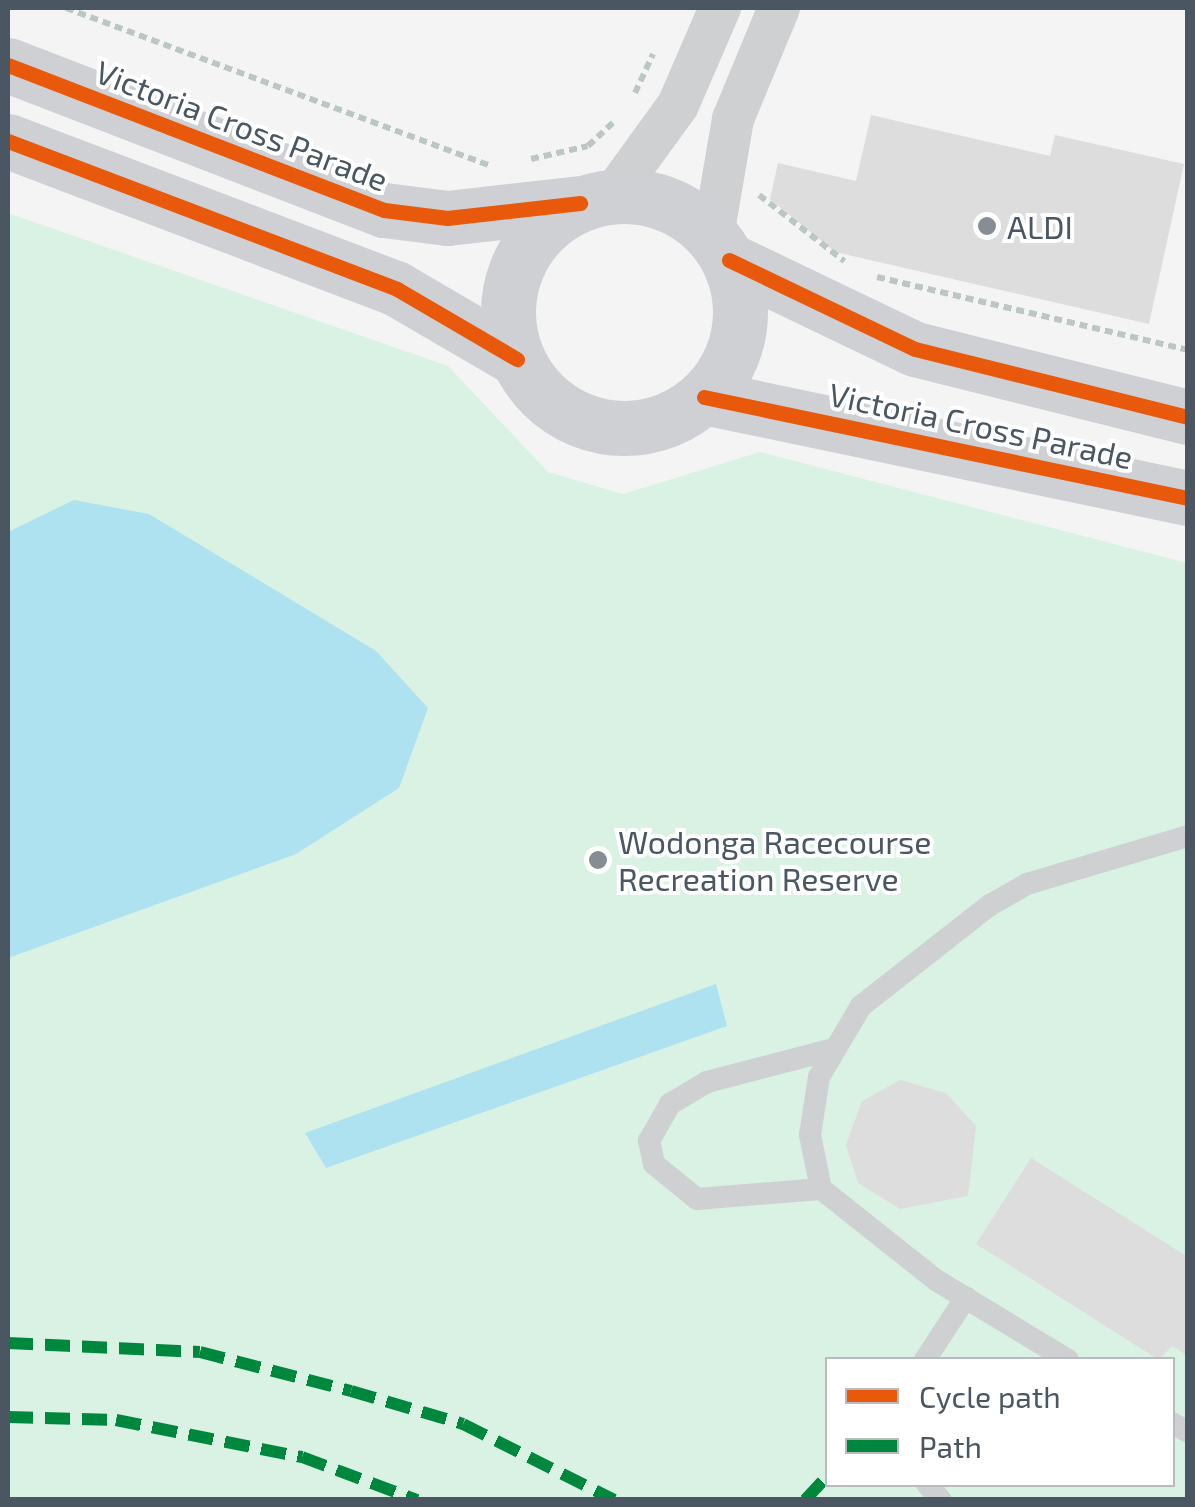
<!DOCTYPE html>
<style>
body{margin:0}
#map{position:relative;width:1195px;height:1507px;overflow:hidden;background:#f4f4f4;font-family:"Exo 2",sans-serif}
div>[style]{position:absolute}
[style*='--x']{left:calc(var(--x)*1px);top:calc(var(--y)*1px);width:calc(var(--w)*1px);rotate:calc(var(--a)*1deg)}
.green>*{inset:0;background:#d9f2e3}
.water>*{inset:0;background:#aee2f0}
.building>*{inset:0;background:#ddddde}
.path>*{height:6px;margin-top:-3px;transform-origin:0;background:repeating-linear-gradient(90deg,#bcc7c4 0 8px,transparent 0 13px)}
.lane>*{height:22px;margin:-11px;padding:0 11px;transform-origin:11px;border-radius:11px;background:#ced0d2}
.street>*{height:42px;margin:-21px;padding:0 21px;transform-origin:21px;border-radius:21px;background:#ced0d2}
.secondary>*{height:55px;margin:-27.5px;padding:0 27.5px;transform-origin:27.5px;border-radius:27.5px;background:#ced0d4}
.secondary>.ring{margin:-27.5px;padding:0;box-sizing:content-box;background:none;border:55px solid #ced0d4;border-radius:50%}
.quiet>*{height:12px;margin-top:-6px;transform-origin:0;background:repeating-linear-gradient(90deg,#00873e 0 25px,transparent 0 37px)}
.cycleway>*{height:15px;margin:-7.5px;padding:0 7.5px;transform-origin:7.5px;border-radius:7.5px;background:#e8590c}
.dots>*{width:28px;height:28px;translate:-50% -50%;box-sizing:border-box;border:5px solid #fff;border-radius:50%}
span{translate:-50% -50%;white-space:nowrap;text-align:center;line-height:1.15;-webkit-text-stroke:8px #fff;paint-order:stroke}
.street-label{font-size:32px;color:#4a5661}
.poi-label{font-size:32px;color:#4a5661}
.left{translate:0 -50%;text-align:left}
.frame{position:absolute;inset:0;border:10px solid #4a5661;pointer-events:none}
.legend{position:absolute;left:825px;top:1357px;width:350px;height:130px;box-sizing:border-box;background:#fff;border:2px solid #b7bbc0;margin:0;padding:12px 18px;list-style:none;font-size:30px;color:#4a5661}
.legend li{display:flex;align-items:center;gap:20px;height:50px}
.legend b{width:50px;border:2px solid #b7bbc0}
</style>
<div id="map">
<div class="green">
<i style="clip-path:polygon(evenodd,8px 213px,448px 366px,548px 472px,623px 494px,760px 452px,1187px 563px,1187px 1499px,8px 1500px,8px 213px,828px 1360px,1172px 1360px,1172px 1484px,828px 1484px,828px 1360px)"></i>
</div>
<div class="water">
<i style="clip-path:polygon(74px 500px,149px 514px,376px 651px,428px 708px,399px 788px,296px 854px,8px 958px,8px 532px)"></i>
<i style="clip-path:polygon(716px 984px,727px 1026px,326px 1168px,305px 1133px)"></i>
</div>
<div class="building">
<i style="clip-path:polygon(871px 115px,1050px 156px,1055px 135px,1184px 164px,1149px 324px,835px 252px,770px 199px,778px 163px,856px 181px)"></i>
<i style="clip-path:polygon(900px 1080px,946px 1093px,976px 1126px,968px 1196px,900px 1209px,858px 1183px,846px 1145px,862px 1101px)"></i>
<i style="clip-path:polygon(1031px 1158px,1188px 1257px,1188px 1356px,1172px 1346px,1159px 1360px,976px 1244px)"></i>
</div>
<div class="path">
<i style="--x:66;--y:8;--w:452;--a:20.4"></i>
<i style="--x:635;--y:93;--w:43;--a:-65.2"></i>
<i style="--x:531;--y:159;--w:58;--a:-12.8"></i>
<i style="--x:588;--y:146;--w:34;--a:-43"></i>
<i style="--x:759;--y:195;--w:108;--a:37.8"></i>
<i style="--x:877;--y:277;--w:319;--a:13.2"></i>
</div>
<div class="lane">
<i style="--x:821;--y:1189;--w:124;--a:175.4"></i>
<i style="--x:697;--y:1199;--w:55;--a:-140.9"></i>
<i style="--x:654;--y:1164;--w:24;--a:-102"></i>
<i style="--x:649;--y:1141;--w:43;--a:-60.4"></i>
<i style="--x:670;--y:1104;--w:43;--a:-30.7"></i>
<i style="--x:707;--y:1082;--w:127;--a:-14.6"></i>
<i style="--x:925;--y:1360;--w:75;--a:-56.9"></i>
<i style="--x:1068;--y:1360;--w:154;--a:-148.8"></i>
<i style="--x:936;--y:1280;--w:147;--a:-141.6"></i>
<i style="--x:821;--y:1189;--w:55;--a:-101.5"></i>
<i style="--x:810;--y:1135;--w:59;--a:-81.2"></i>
<i style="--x:819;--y:1077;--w:82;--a:-59.4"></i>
<i style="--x:861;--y:1006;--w:164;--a:-38.1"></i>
<i style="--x:990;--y:905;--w:43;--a:-29.6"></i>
<i style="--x:1027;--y:884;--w:168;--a:-16.6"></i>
<i style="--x:1172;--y:1423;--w:18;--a:29"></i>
<i style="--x:927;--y:1484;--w:21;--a:49"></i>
</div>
<div class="street">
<i style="--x:612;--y:196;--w:112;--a:-54"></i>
<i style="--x:678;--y:105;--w:106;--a:-66.6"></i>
<i style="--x:713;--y:236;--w:119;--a:-80.3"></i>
<i style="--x:733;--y:119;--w:120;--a:-67.5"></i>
</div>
<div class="secondary">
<i style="--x:8;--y:65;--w:403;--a:21.1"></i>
<i style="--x:384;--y:210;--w:64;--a:7.2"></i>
<i style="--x:447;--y:218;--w:134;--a:-6.4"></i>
<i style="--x:8;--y:141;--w:416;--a:20.8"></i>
<i style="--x:397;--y:289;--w:139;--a:30.3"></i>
<i class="ring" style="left:508px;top:196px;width:177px;height:177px"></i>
<i style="--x:729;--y:260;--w:206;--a:25.6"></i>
<i style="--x:915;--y:349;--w:281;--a:14"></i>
<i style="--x:704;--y:397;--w:494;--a:11.8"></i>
</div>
<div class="quiet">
<i style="--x:8;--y:1343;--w:192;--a:2.7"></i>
<i style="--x:200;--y:1352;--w:156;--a:14.5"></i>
<i style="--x:351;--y:1391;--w:117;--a:16.4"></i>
<i style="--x:463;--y:1424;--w:169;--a:26.7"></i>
<i style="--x:8;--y:1417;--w:108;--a:1.6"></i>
<i style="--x:116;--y:1420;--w:190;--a:11.3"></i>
<i style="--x:302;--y:1457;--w:123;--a:20.5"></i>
<i style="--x:805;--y:1500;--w:34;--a:-47"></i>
</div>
<div class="cycleway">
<i style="--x:8;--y:65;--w:403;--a:21.1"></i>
<i style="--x:384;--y:210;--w:64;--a:7.2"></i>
<i style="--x:447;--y:218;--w:134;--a:-6.4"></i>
<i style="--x:8;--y:141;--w:416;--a:20.8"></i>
<i style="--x:397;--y:289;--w:139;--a:30.3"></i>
<i style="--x:729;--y:260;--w:206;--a:25.6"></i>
<i style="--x:915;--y:349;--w:281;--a:14"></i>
<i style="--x:704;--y:397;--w:494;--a:11.8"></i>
</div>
<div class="dots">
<i style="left:987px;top:226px;background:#868d94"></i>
<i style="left:598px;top:860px;background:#868d94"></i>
</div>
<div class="street-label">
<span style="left:242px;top:125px;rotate:21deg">Victoria Cross Parade</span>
<span style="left:981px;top:425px;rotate:12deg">Victoria Cross Parade</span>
</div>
<div class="poi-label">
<span class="left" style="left:1007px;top:226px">ALDI</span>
<span class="left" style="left:618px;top:860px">Wodonga Racecourse<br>Recreation Reserve</span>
</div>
<div class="frame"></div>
<ul class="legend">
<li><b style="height:12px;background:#e8590c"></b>Cycle path</li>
<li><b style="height:12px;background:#00873e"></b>Path</li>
</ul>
</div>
